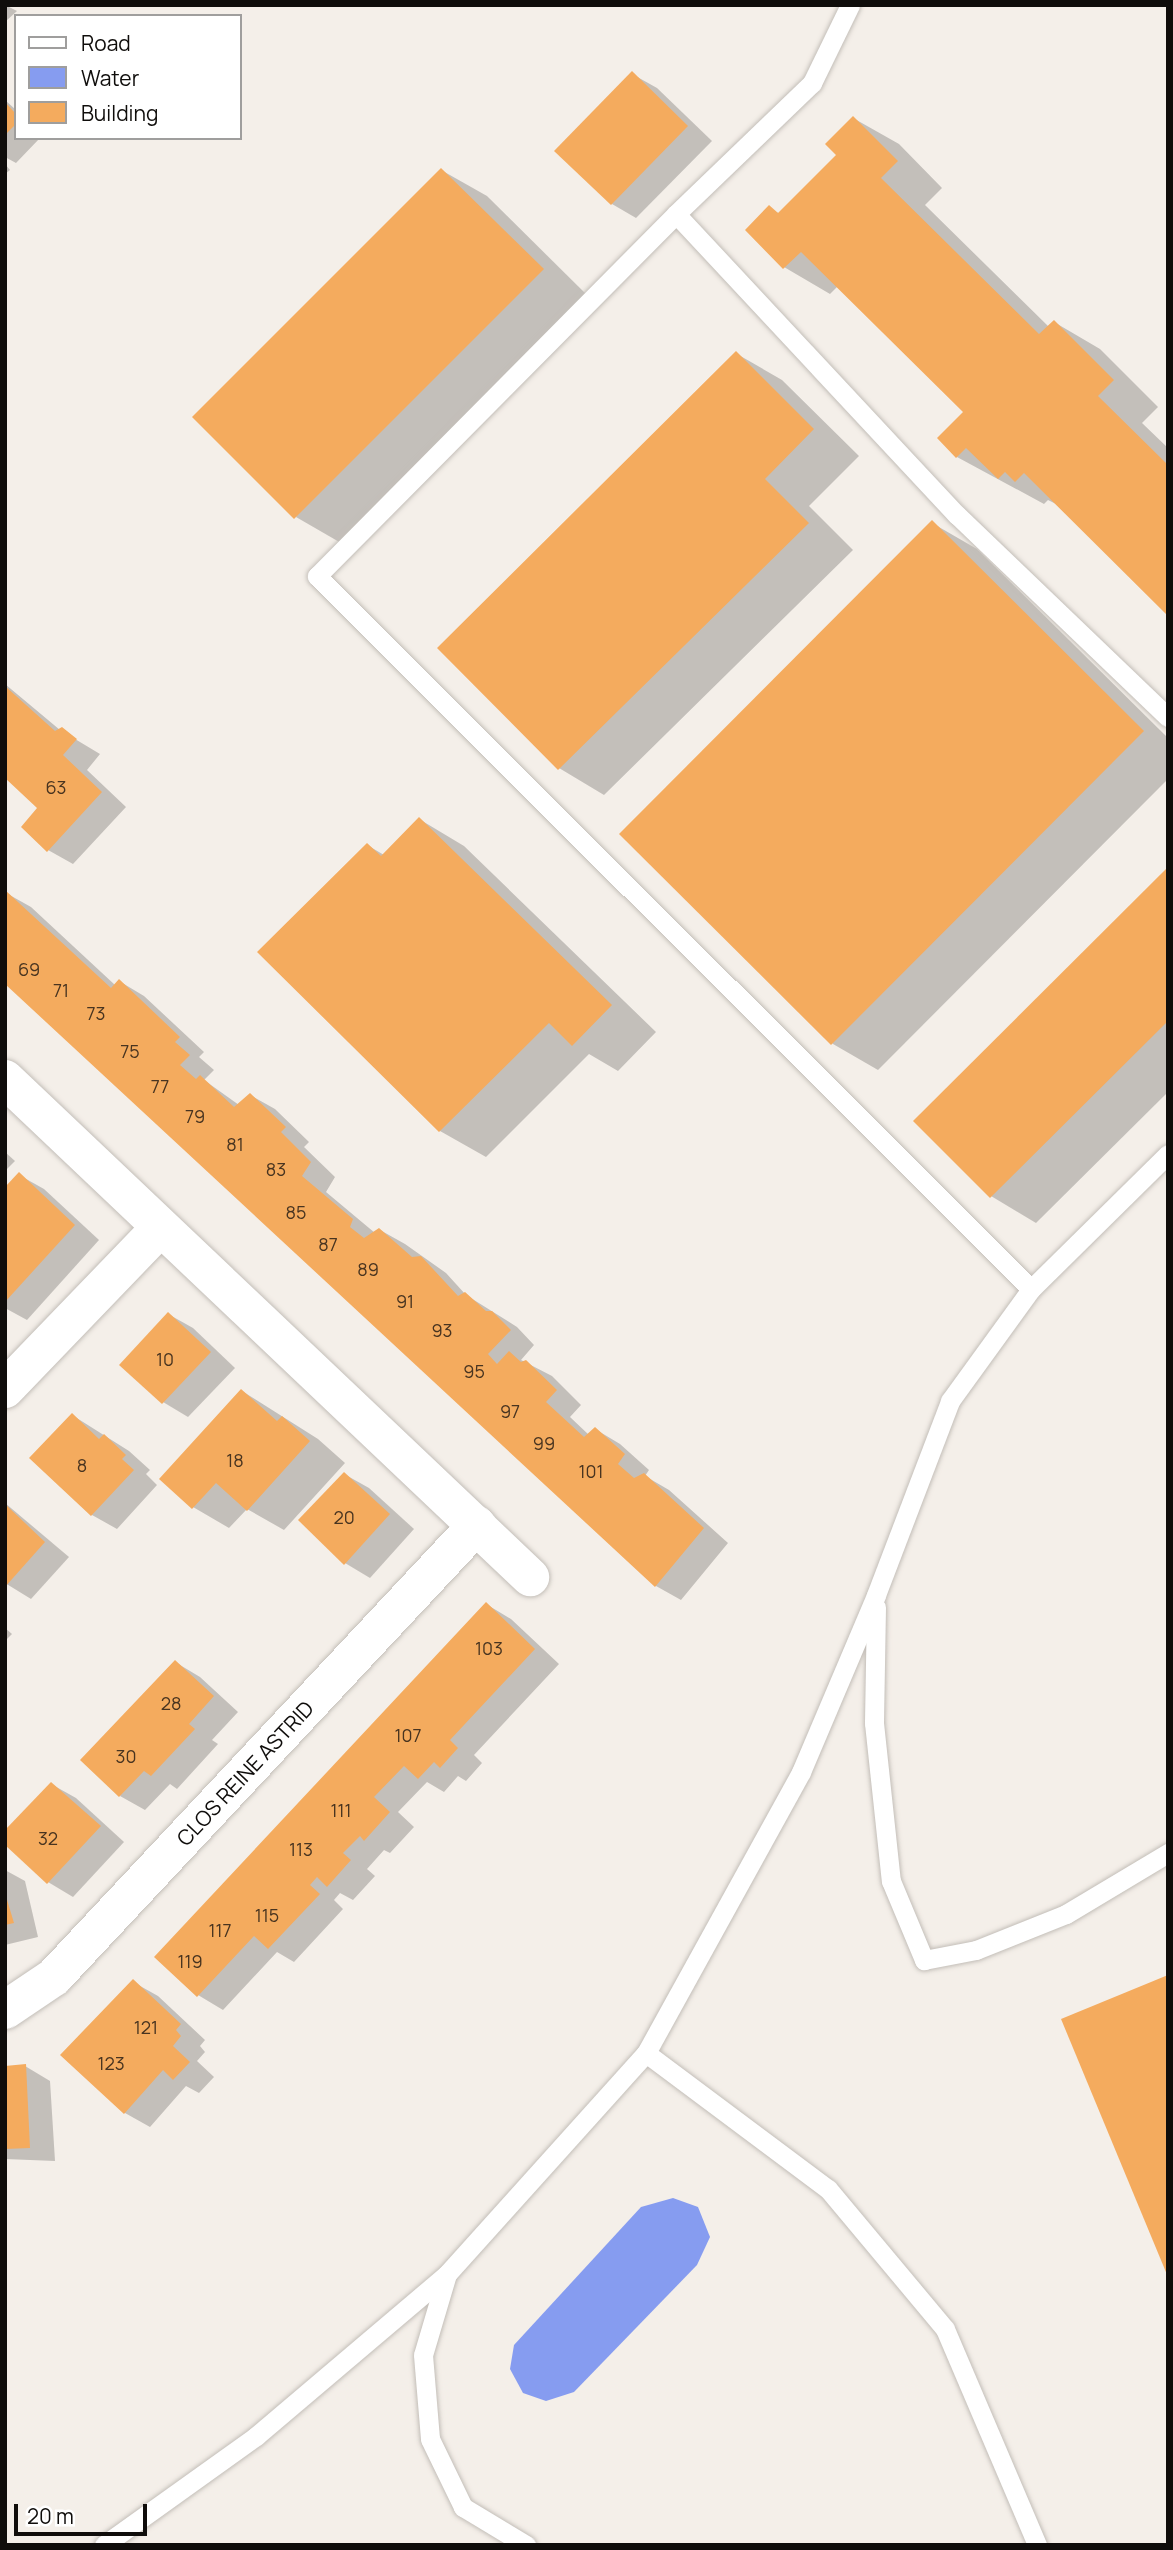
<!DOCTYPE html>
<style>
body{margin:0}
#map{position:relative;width:1173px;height:2550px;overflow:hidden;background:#f4efe9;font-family:Manrope,sans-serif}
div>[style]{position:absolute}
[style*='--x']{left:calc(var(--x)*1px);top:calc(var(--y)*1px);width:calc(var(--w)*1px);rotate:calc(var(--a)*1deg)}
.water>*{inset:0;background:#869cf0}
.shadow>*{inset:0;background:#0003}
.building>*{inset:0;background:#f4ab5e}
.roads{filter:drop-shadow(0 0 2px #c3beb8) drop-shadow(0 0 2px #c3beb8)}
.service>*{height:19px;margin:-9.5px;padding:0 9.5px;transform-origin:9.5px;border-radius:9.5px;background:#fff}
.minor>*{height:38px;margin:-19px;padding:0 19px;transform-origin:19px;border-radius:19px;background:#fff}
span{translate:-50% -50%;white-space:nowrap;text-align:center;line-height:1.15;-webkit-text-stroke:7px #fff;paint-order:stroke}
.number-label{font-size:18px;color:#483420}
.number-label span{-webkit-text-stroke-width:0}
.street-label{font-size:21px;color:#0f0d0b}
.frame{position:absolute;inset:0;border:7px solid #0f0d0b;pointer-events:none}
.legend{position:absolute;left:14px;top:14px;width:228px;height:126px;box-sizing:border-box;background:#fff;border:2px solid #9f9e9d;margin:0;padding:9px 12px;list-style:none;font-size:21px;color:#0f0d0b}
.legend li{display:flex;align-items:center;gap:14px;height:35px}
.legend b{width:35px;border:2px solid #9f9e9d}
.scale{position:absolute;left:14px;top:2504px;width:133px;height:32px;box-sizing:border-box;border:4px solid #0f0d0b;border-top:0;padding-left:9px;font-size:21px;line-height:24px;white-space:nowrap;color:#0f0d0b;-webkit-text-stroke:5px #fff;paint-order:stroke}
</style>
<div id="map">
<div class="water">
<i style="clip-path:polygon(673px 2198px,698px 2207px,710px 2237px,697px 2265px,574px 2392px,546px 2401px,523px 2393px,510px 2369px,514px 2345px,641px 2207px)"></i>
</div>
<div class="shadow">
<i style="clip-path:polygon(5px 5px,17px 11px,5px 22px)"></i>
<i style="clip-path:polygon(632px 74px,657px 88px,712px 141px,636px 218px,612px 204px)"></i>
<i style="clip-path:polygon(5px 100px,16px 110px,16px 138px,40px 138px,16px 163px,5px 157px)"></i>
<i style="clip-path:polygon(853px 118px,899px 144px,942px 188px,925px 205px,1049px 327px,1054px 322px,1100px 349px,1158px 407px,1142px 423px,1168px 448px,1168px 614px,1060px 506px,1048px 500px,1044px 504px,957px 457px,965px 412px,838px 286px,830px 294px,784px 267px,769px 208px,780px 214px,839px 155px)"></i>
<i style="clip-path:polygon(5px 164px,10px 170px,5px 174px)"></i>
<i style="clip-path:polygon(441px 170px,487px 196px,588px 296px,341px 543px,296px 517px)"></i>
<i style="clip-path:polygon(737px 354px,782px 380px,859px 456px,809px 506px,853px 550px,604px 795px,559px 768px)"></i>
<i style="clip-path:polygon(932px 523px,977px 549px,1168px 738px,1168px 779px,878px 1070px,833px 1044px,621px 834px)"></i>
<i style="clip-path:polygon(5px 684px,60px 730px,100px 754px,87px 770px,126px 807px,73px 864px,48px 850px,39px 808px,5px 775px)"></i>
<i style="clip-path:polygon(419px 819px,464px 846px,656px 1032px,618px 1071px,589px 1054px,486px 1157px,440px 1131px,260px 952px,367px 845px,384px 855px)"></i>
<i style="clip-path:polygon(1168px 870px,1168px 1092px,1036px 1223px,991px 1196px)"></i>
<i style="clip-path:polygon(6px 893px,31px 907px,115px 985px,119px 981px,144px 996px,204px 1052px,199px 1057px,214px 1070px,204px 1080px,239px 1105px,250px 1095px,275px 1109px,309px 1142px,304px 1147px,335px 1177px,326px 1192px,375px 1233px,380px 1230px,405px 1244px,446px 1273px,466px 1295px,517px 1327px,534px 1345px,521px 1360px,552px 1376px,581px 1405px,570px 1417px,589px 1435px,595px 1429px,620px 1444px,649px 1470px,645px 1476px,669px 1490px,728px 1543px,681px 1600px,656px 1586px)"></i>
<i style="clip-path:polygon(5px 1152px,15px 1161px,5px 1171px)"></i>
<i style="clip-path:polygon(19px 1175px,44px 1189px,99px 1240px,27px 1320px,5px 1308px,5px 1189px)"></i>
<i style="clip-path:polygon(168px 1314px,193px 1328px,235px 1368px,188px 1417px,163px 1402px)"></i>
<i style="clip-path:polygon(242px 1391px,318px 1439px,345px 1463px,284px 1530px,247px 1509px,229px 1528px,193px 1507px)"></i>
<i style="clip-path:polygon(72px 1415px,129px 1451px,150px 1470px,146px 1474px,157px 1485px,117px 1529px,92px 1515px)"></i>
<i style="clip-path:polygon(344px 1474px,369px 1488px,414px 1529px,370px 1578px,345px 1563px)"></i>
<i style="clip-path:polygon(5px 1503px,69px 1557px,31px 1599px,5px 1583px)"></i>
<i style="clip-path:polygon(486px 1604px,511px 1619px,559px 1664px,474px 1755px,482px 1763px,466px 1781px,458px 1776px,444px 1792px,427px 1782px,398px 1812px,414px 1827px,390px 1853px,384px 1850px,367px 1869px,375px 1876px,353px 1900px,340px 1893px,334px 1900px,343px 1909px,294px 1962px,277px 1952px,223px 2010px,198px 1995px)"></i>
<i style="clip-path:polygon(5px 1628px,12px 1634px,5px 1641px)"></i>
<i style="clip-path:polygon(175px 1662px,200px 1677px,238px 1712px,212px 1740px,218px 1744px,177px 1789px,170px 1784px,145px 1810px,120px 1796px)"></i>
<i style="clip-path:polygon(51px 1784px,76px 1798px,124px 1842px,73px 1897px,48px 1882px)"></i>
<i style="clip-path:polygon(5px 1870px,25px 1881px,38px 1937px,5px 1945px)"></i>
<i style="clip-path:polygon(133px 1982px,158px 1996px,205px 2040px,200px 2046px,205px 2052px,197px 2061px,214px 2077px,199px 2093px,186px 2086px,150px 2127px,125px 2113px)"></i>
<i style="clip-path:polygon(25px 2066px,50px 2081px,55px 2161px,5px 2159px,5px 2067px)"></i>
</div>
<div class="building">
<i style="clip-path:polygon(632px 71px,688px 126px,611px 205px,554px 151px)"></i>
<i style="clip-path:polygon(5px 102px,16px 114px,16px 124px,5px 135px)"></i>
<i style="clip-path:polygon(853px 116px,898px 161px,881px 178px,1039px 334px,1054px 320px,1114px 380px,1098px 396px,1168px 465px,1168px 616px,1024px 473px,1015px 482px,1005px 472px,998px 479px,966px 448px,956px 458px,937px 438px,963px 412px,801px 252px,783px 269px,745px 230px,769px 205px,778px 213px,836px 155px,825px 144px)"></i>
<i style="clip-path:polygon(441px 168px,544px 269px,294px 519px,192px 417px)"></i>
<i style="clip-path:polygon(736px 351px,814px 429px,765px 479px,809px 523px,558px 770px,437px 648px)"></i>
<i style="clip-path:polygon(932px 520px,1144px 731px,831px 1045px,619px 834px)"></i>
<i style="clip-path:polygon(5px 686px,55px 731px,62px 727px,77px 739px,63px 755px,102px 792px,47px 852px,21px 827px,37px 808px,5px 778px)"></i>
<i style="clip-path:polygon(419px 817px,612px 1005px,572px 1046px,549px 1023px,439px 1132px,257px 952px,367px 843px,381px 856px)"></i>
<i style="clip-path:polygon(1168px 867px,1168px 1021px,990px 1198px,913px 1121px)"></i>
<i style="clip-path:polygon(5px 890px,111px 988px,119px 979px,180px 1037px,175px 1042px,190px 1055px,180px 1065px,196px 1079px,200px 1075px,234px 1107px,250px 1093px,286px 1127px,281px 1132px,311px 1162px,302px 1176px,353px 1219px,350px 1227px,364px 1238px,379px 1228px,412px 1257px,421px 1256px,458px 1296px,465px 1292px,486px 1311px,492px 1311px,511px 1330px,488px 1354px,497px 1364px,509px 1351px,521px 1362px,526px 1360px,557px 1390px,546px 1402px,584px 1437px,595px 1427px,625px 1454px,618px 1464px,634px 1478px,644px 1473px,704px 1528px,655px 1587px,5px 984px)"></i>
<i style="clip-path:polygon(19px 1172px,75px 1225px,5px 1302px,5px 1187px)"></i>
<i style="clip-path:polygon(168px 1312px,211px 1352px,162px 1404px,119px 1365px)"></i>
<i style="clip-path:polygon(241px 1389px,277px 1421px,282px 1416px,310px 1441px,247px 1511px,216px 1483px,192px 1509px,159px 1479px)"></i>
<i style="clip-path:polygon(72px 1413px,99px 1439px,104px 1434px,126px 1455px,122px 1459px,134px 1470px,91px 1516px,29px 1458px)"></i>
<i style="clip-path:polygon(344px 1472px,390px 1514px,344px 1565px,298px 1520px)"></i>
<i style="clip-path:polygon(5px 1504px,45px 1542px,5px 1587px)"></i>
<i style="clip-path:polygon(486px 1602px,535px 1649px,450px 1740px,458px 1748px,440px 1768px,434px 1762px,418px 1779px,404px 1766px,374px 1797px,390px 1812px,364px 1841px,360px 1836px,343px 1853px,351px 1860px,327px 1887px,317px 1877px,310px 1885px,320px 1894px,268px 1949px,254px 1936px,197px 1997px,154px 1957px)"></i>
<i style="clip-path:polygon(175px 1660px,214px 1696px,189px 1724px,195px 1729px,151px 1776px,144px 1771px,119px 1797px,80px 1760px)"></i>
<i style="clip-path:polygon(51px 1782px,101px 1826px,47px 1884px,5px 1845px,5px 1830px)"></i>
<i style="clip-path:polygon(5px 1893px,14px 1923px,5px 1925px)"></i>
<i style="clip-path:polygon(1168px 1975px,1168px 2277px,1061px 2019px)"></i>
<i style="clip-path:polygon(133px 1979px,181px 2024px,176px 2030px,181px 2036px,173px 2046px,190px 2062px,173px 2080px,163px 2070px,124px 2114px,60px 2055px)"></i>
<i style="clip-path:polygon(26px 2064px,30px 2148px,5px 2149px,5px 2066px)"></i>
</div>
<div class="roads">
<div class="service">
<i style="--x:850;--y:5;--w:87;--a:116"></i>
<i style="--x:812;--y:83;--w:189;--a:136.1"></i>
<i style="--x:676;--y:214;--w:412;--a:47"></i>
<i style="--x:957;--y:515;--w:292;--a:43.8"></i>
<i style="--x:676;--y:214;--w:510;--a:134.76"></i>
<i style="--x:317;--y:576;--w:1009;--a:44.96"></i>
<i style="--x:876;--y:1607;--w:116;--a:91"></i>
<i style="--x:874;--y:1723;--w:159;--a:83.9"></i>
<i style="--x:891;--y:1881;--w:86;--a:67.3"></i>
<i style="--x:924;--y:1960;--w:53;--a:-10.9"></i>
<i style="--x:976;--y:1950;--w:97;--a:-21.8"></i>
<i style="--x:1066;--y:1914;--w:119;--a:-30.9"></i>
<i style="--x:646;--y:2053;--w:227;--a:36.8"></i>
<i style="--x:828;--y:2189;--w:182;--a:50.1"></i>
<i style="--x:945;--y:2329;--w:235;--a:66.9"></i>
<i style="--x:447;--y:2274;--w:84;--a:106.5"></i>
<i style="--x:423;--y:2355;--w:84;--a:85.2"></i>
<i style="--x:430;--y:2439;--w:76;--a:64.1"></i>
<i style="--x:463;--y:2507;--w:74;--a:31.1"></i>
<i style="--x:104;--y:2545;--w:187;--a:-35.6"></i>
<i style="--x:256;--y:2436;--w:250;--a:-40.3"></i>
<i style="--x:447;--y:2274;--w:297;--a:-48"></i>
<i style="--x:646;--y:2053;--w:321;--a:-61.1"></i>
<i style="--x:801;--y:1772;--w:192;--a:-67"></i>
<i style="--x:876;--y:1595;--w:208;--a:-69.1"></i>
<i style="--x:950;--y:1401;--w:138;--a:-54.1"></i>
<i style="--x:1031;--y:1289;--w:192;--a:-44.6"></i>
</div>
<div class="minor">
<i style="--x:5;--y:1079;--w:724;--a:43.49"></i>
<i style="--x:5;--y:1389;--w:223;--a:-46.1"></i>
<i style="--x:5;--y:2010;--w:59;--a:-34"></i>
<i style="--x:54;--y:1977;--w:619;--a:-46.9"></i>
</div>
</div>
<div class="number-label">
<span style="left:56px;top:787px">63</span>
<span style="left:29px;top:969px">69</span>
<span style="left:61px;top:990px">71</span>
<span style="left:96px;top:1013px">73</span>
<span style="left:130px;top:1051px">75</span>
<span style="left:160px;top:1086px">77</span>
<span style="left:195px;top:1116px">79</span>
<span style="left:235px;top:1144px">81</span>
<span style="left:276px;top:1169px">83</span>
<span style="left:296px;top:1212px">85</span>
<span style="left:328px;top:1244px">87</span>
<span style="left:368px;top:1269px">89</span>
<span style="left:405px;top:1301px">91</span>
<span style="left:442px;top:1330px">93</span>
<span style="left:165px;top:1359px">10</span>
<span style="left:474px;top:1371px">95</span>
<span style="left:510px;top:1411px">97</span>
<span style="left:544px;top:1443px">99</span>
<span style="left:235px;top:1460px">18</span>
<span style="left:82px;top:1465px">8</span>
<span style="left:591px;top:1471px">101</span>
<span style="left:344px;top:1517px">20</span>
<span style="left:489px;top:1648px">103</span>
<span style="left:171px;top:1703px">28</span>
<span style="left:408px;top:1735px">107</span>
<span style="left:126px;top:1756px">30</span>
<span style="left:341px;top:1810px">111</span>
<span style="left:48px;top:1838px">32</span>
<span style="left:301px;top:1849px">113</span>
<span style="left:267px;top:1915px">115</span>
<span style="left:220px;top:1930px">117</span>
<span style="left:190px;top:1961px">119</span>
<span style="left:146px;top:2027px">121</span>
<span style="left:111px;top:2063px">123</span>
</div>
<div class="street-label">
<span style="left:245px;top:1773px;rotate:-47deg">CLOS REINE ASTRID</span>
</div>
<div class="frame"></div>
<ul class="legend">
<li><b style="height:9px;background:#fff"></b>Road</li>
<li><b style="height:19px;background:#869cf0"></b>Water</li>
<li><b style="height:19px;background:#f4ab5e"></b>Building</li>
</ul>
<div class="scale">20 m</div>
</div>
